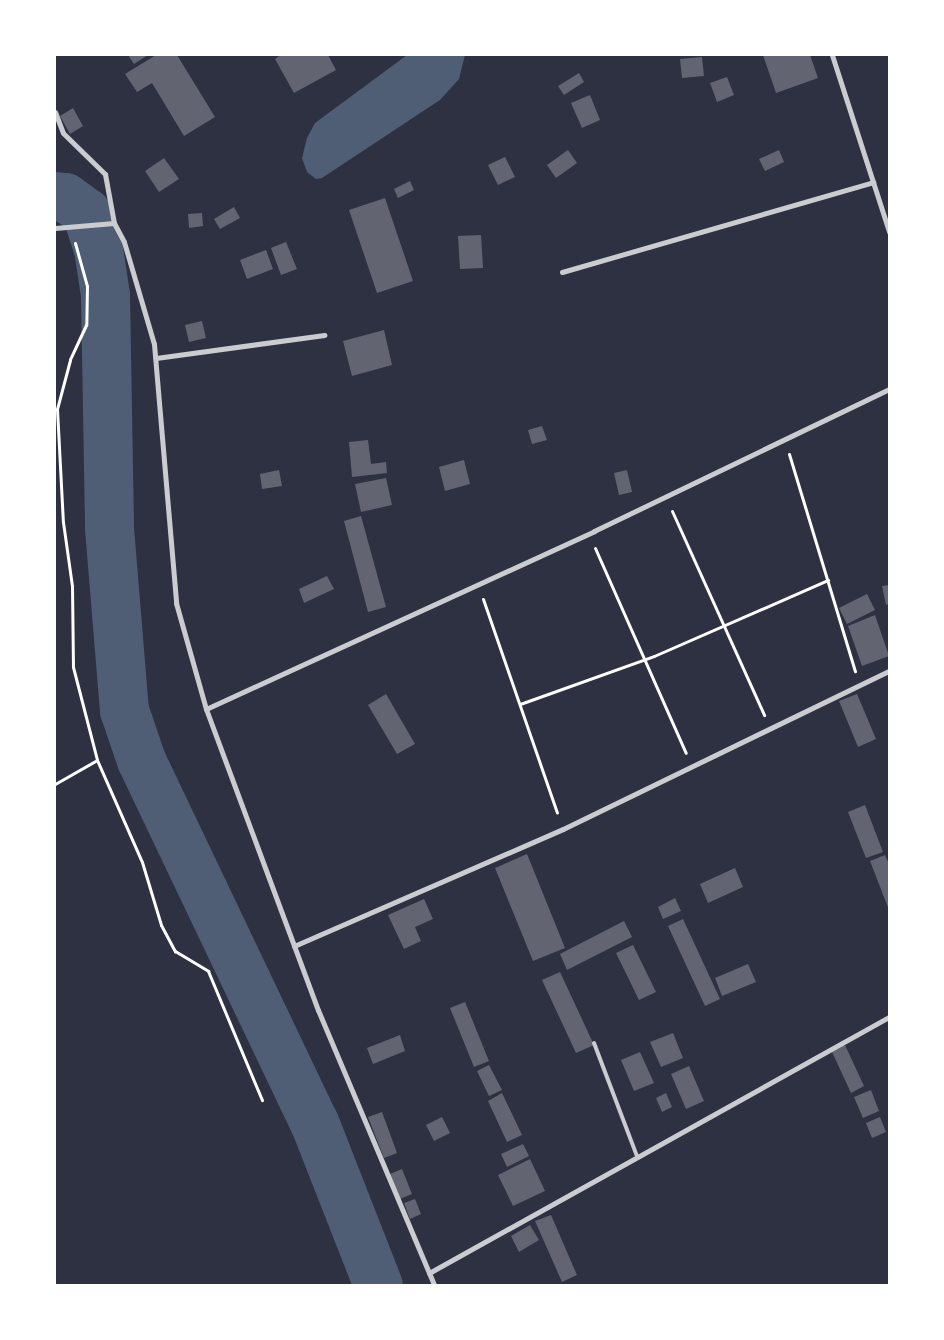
<!DOCTYPE html>
<style>
body{margin:0}
#map{position:relative;width:944px;height:1340px;overflow:hidden;background:#2d3142;font-family:"Source Sans 3",sans-serif}
div>[style]{position:absolute}
[style*='--x']{left:calc(var(--x)*1px);top:calc(var(--y)*1px);width:calc(var(--w)*1px);rotate:calc(var(--a)*1deg)}
.water>*{inset:0;background:#4f5d75}
.river>*{height:49px;margin:-24.5px;padding:0 24.5px;transform-origin:24.5px;border-radius:24.5px;background:#4f5d75}
.building>*{inset:0;background:#626471}
.path>*{height:3px;margin:-1.5px;padding:0 1.5px;transform-origin:1.5px;border-radius:1.5px;background:#fff}
.service>*{height:4px;margin:-2px;padding:0 2px;transform-origin:2px;border-radius:2px;background:#caccd0}
.minor>*{height:5px;margin:-2.5px;padding:0 2.5px;transform-origin:2.5px;border-radius:2.5px;background:#caccd0}
span{translate:-50% -50%;white-space:nowrap;text-align:center;line-height:1.15;-webkit-text-stroke:4px #fff;paint-order:stroke}
.frame{position:absolute;inset:0;border:56px solid #fff;pointer-events:none}
</style>
<div id="map">
<div class="water">
<i style="clip-path:polygon(407px 55px,465px 55px,459px 79px,440px 100px,322px 178px,316px 179px,307px 172px,302px 158px,307px 138px,315px 123px)"></i>
</div>
<div class="river">
<i style="--x:55;--y:196;--w:10;--a:6"></i>
<i style="--x:65;--y:197;--w:26;--a:36"></i>
<i style="--x:86;--y:212;--w:38;--a:72"></i>
<i style="--x:98;--y:248;--w:48;--a:81.5"></i>
<i style="--x:105;--y:295;--w:233;--a:89"></i>
<i style="--x:109;--y:528;--w:183;--a:85.3"></i>
<i style="--x:124;--y:710;--w:53;--a:71.2"></i>
<i style="--x:141;--y:760;--w:401;--a:64.5"></i>
<i style="--x:314;--y:1122;--w:175;--a:68.6"></i>
</div>
<div class="building">
<i style="clip-path:polygon(128px 55px,148px 55px,134px 64px)"></i>
<i style="clip-path:polygon(156px 55px,177px 55px,215px 117px,184px 136px,152px 83px,137px 92px,125px 74px)"></i>
<i style="clip-path:polygon(281px 55px,328px 55px,336px 70px,294px 93px,275px 59px)"></i>
<i style="clip-path:polygon(763px 55px,810px 55px,818px 78px,776px 93px)"></i>
<i style="clip-path:polygon(702px 57px,704px 76px,682px 78px,680px 59px)"></i>
<i style="clip-path:polygon(579px 73px,584px 82px,564px 95px,558px 86px)"></i>
<i style="clip-path:polygon(727px 77px,734px 95px,717px 102px,710px 83px)"></i>
<i style="clip-path:polygon(590px 95px,600px 120px,582px 128px,571px 103px)"></i>
<i style="clip-path:polygon(73px 108px,83px 126px,70px 134px,60px 116px)"></i>
<i style="clip-path:polygon(568px 150px,577px 163px,556px 178px,547px 165px)"></i>
<i style="clip-path:polygon(779px 150px,784px 162px,765px 171px,759px 159px)"></i>
<i style="clip-path:polygon(505px 157px,515px 177px,498px 185px,488px 165px)"></i>
<i style="clip-path:polygon(164px 158px,179px 179px,159px 192px,145px 171px)"></i>
<i style="clip-path:polygon(410px 181px,414px 190px,398px 198px,394px 189px)"></i>
<i style="clip-path:polygon(385px 198px,413px 281px,377px 293px,349px 210px)"></i>
<i style="clip-path:polygon(234px 207px,240px 218px,220px 229px,214px 219px)"></i>
<i style="clip-path:polygon(202px 213px,203px 226px,189px 228px,188px 214px)"></i>
<i style="clip-path:polygon(481px 235px,483px 268px,460px 269px,458px 236px)"></i>
<i style="clip-path:polygon(286px 242px,297px 269px,281px 275px,271px 248px)"></i>
<i style="clip-path:polygon(266px 250px,273px 269px,247px 279px,240px 260px)"></i>
<i style="clip-path:polygon(202px 321px,206px 338px,189px 342px,185px 325px)"></i>
<i style="clip-path:polygon(384px 330px,392px 365px,352px 376px,343px 341px)"></i>
<i style="clip-path:polygon(542px 426px,547px 440px,532px 444px,528px 430px)"></i>
<i style="clip-path:polygon(368px 440px,371px 464px,386px 462px,387px 473px,352px 477px,349px 442px)"></i>
<i style="clip-path:polygon(464px 460px,470px 484px,445px 491px,439px 467px)"></i>
<i style="clip-path:polygon(279px 470px,282px 486px,262px 489px,260px 474px)"></i>
<i style="clip-path:polygon(627px 470px,632px 492px,619px 495px,614px 473px)"></i>
<i style="clip-path:polygon(386px 478px,392px 505px,361px 512px,355px 484px)"></i>
<i style="clip-path:polygon(361px 516px,386px 607px,368px 612px,344px 521px)"></i>
<i style="clip-path:polygon(327px 576px,334px 589px,304px 603px,299px 589px)"></i>
<i style="clip-path:polygon(889px 585px,889px 604px,886px 605px,882px 586px)"></i>
<i style="clip-path:polygon(867px 594px,875px 610px,847px 624px,839px 608px)"></i>
<i style="clip-path:polygon(875px 615px,889px 656px,862px 666px,848px 626px)"></i>
<i style="clip-path:polygon(386px 694px,415px 744px,397px 754px,368px 705px)"></i>
<i style="clip-path:polygon(857px 694px,876px 739px,858px 747px,839px 701px)"></i>
<i style="clip-path:polygon(865px 805px,883px 852px,866px 858px,848px 812px)"></i>
<i style="clip-path:polygon(527px 854px,565px 948px,533px 961px,495px 868px)"></i>
<i style="clip-path:polygon(885px 855px,889px 864px,889px 910px,870px 861px)"></i>
<i style="clip-path:polygon(735px 868px,743px 887px,708px 903px,700px 884px)"></i>
<i style="clip-path:polygon(675px 898px,681px 911px,663px 919px,658px 907px)"></i>
<i style="clip-path:polygon(424px 899px,433px 919px,415px 927px,421px 941px,404px 949px,388px 915px)"></i>
<i style="clip-path:polygon(683px 919px,720px 999px,705px 1006px,668px 926px)"></i>
<i style="clip-path:polygon(624px 921px,632px 937px,567px 970px,560px 954px)"></i>
<i style="clip-path:polygon(633px 945px,656px 992px,639px 1000px,616px 953px)"></i>
<i style="clip-path:polygon(748px 964px,756px 982px,722px 996px,715px 978px)"></i>
<i style="clip-path:polygon(560px 972px,594px 1045px,576px 1053px,542px 980px)"></i>
<i style="clip-path:polygon(465px 1002px,489px 1061px,474px 1067px,450px 1008px)"></i>
<i style="clip-path:polygon(673px 1033px,683px 1058px,661px 1067px,650px 1042px)"></i>
<i style="clip-path:polygon(400px 1035px,405px 1051px,373px 1064px,367px 1048px)"></i>
<i style="clip-path:polygon(845px 1045px,864px 1086px,851px 1093px,832px 1052px)"></i>
<i style="clip-path:polygon(640px 1052px,654px 1083px,634px 1091px,621px 1060px)"></i>
<i style="clip-path:polygon(489px 1065px,502px 1090px,489px 1096px,477px 1071px)"></i>
<i style="clip-path:polygon(689px 1066px,704px 1101px,686px 1109px,671px 1074px)"></i>
<i style="clip-path:polygon(871px 1090px,879px 1111px,863px 1118px,854px 1097px)"></i>
<i style="clip-path:polygon(502px 1093px,522px 1135px,507px 1142px,488px 1101px)"></i>
<i style="clip-path:polygon(666px 1093px,672px 1107px,662px 1112px,656px 1098px)"></i>
<i style="clip-path:polygon(382px 1112px,397px 1153px,384px 1158px,368px 1117px)"></i>
<i style="clip-path:polygon(442px 1117px,450px 1133px,434px 1141px,426px 1125px)"></i>
<i style="clip-path:polygon(880px 1117px,886px 1132px,872px 1138px,866px 1123px)"></i>
<i style="clip-path:polygon(523px 1144px,529px 1156px,507px 1167px,501px 1154px)"></i>
<i style="clip-path:polygon(530px 1159px,545px 1191px,513px 1206px,498px 1175px)"></i>
<i style="clip-path:polygon(402px 1169px,412px 1194px,400px 1199px,390px 1174px)"></i>
<i style="clip-path:polygon(415px 1199px,421px 1214px,410px 1219px,404px 1203px)"></i>
<i style="clip-path:polygon(551px 1215px,577px 1275px,562px 1282px,535px 1221px)"></i>
<i style="clip-path:polygon(530px 1225px,539px 1240px,519px 1252px,511px 1236px)"></i>
</div>
<div class="path">
<i style="--x:75;--y:243;--w:45;--a:74.4"></i>
<i style="--x:87;--y:286;--w:39;--a:91"></i>
<i style="--x:86;--y:325;--w:38;--a:115"></i>
<i style="--x:70;--y:360;--w:51;--a:104.9"></i>
<i style="--x:57;--y:409;--w:113;--a:87"></i>
<i style="--x:63;--y:522;--w:65;--a:82"></i>
<i style="--x:72;--y:586;--w:81;--a:89.3"></i>
<i style="--x:73;--y:667;--w:96;--a:75.5"></i>
<i style="--x:97;--y:760;--w:111;--a:66.2"></i>
<i style="--x:142;--y:862;--w:66;--a:73.2"></i>
<i style="--x:161;--y:925;--w:30;--a:62"></i>
<i style="--x:175;--y:951;--w:39;--a:31"></i>
<i style="--x:208;--y:971;--w:140;--a:67.3"></i>
<i style="--x:789;--y:454;--w:227;--a:73.1"></i>
<i style="--x:672;--y:511;--w:224;--a:65.7"></i>
<i style="--x:595;--y:548;--w:224;--a:66.1"></i>
<i style="--x:483;--y:599;--w:226;--a:70.9"></i>
<i style="--x:520;--y:704;--w:142;--a:-19.7"></i>
<i style="--x:654;--y:656;--w:190;--a:-23.6"></i>
<i style="--x:55;--y:784;--w:48;--a:-29.7"></i>
</div>
<div class="service">
<i style="--x:594;--y:1043;--w:121;--a:69.2"></i>
</div>
<div class="minor">
<i style="--x:832;--y:55;--w:186;--a:72.1"></i>
<i style="--x:55;--y:112;--w:22;--a:69"></i>
<i style="--x:63;--y:133;--w:59;--a:44.3"></i>
<i style="--x:105;--y:174;--w:50;--a:79.6"></i>
<i style="--x:114;--y:223;--w:21;--a:62"></i>
<i style="--x:124;--y:242;--w:106;--a:73.6"></i>
<i style="--x:154;--y:344;--w:260;--a:85.1"></i>
<i style="--x:176;--y:603;--w:110;--a:74.2"></i>
<i style="--x:206;--y:709;--w:321;--a:69.6"></i>
<i style="--x:318;--y:1010;--w:298;--a:67.1"></i>
<i style="--x:55;--y:228;--w:59;--a:-4.8"></i>
<i style="--x:562;--y:272;--w:324;--a:-16.1"></i>
<i style="--x:156;--y:358;--w:170;--a:-7.8"></i>
<i style="--x:206;--y:709;--w:427;--a:-24.6"></i>
<i style="--x:594;--y:531;--w:327;--a:-25.7"></i>
<i style="--x:294;--y:946;--w:293;--a:-23.5"></i>
<i style="--x:563;--y:829;--w:362;--a:-25.9"></i>
<i style="--x:429;--y:1273;--w:526;--a:-29.1"></i>
</div>
<div class="frame"></div>
</div>
